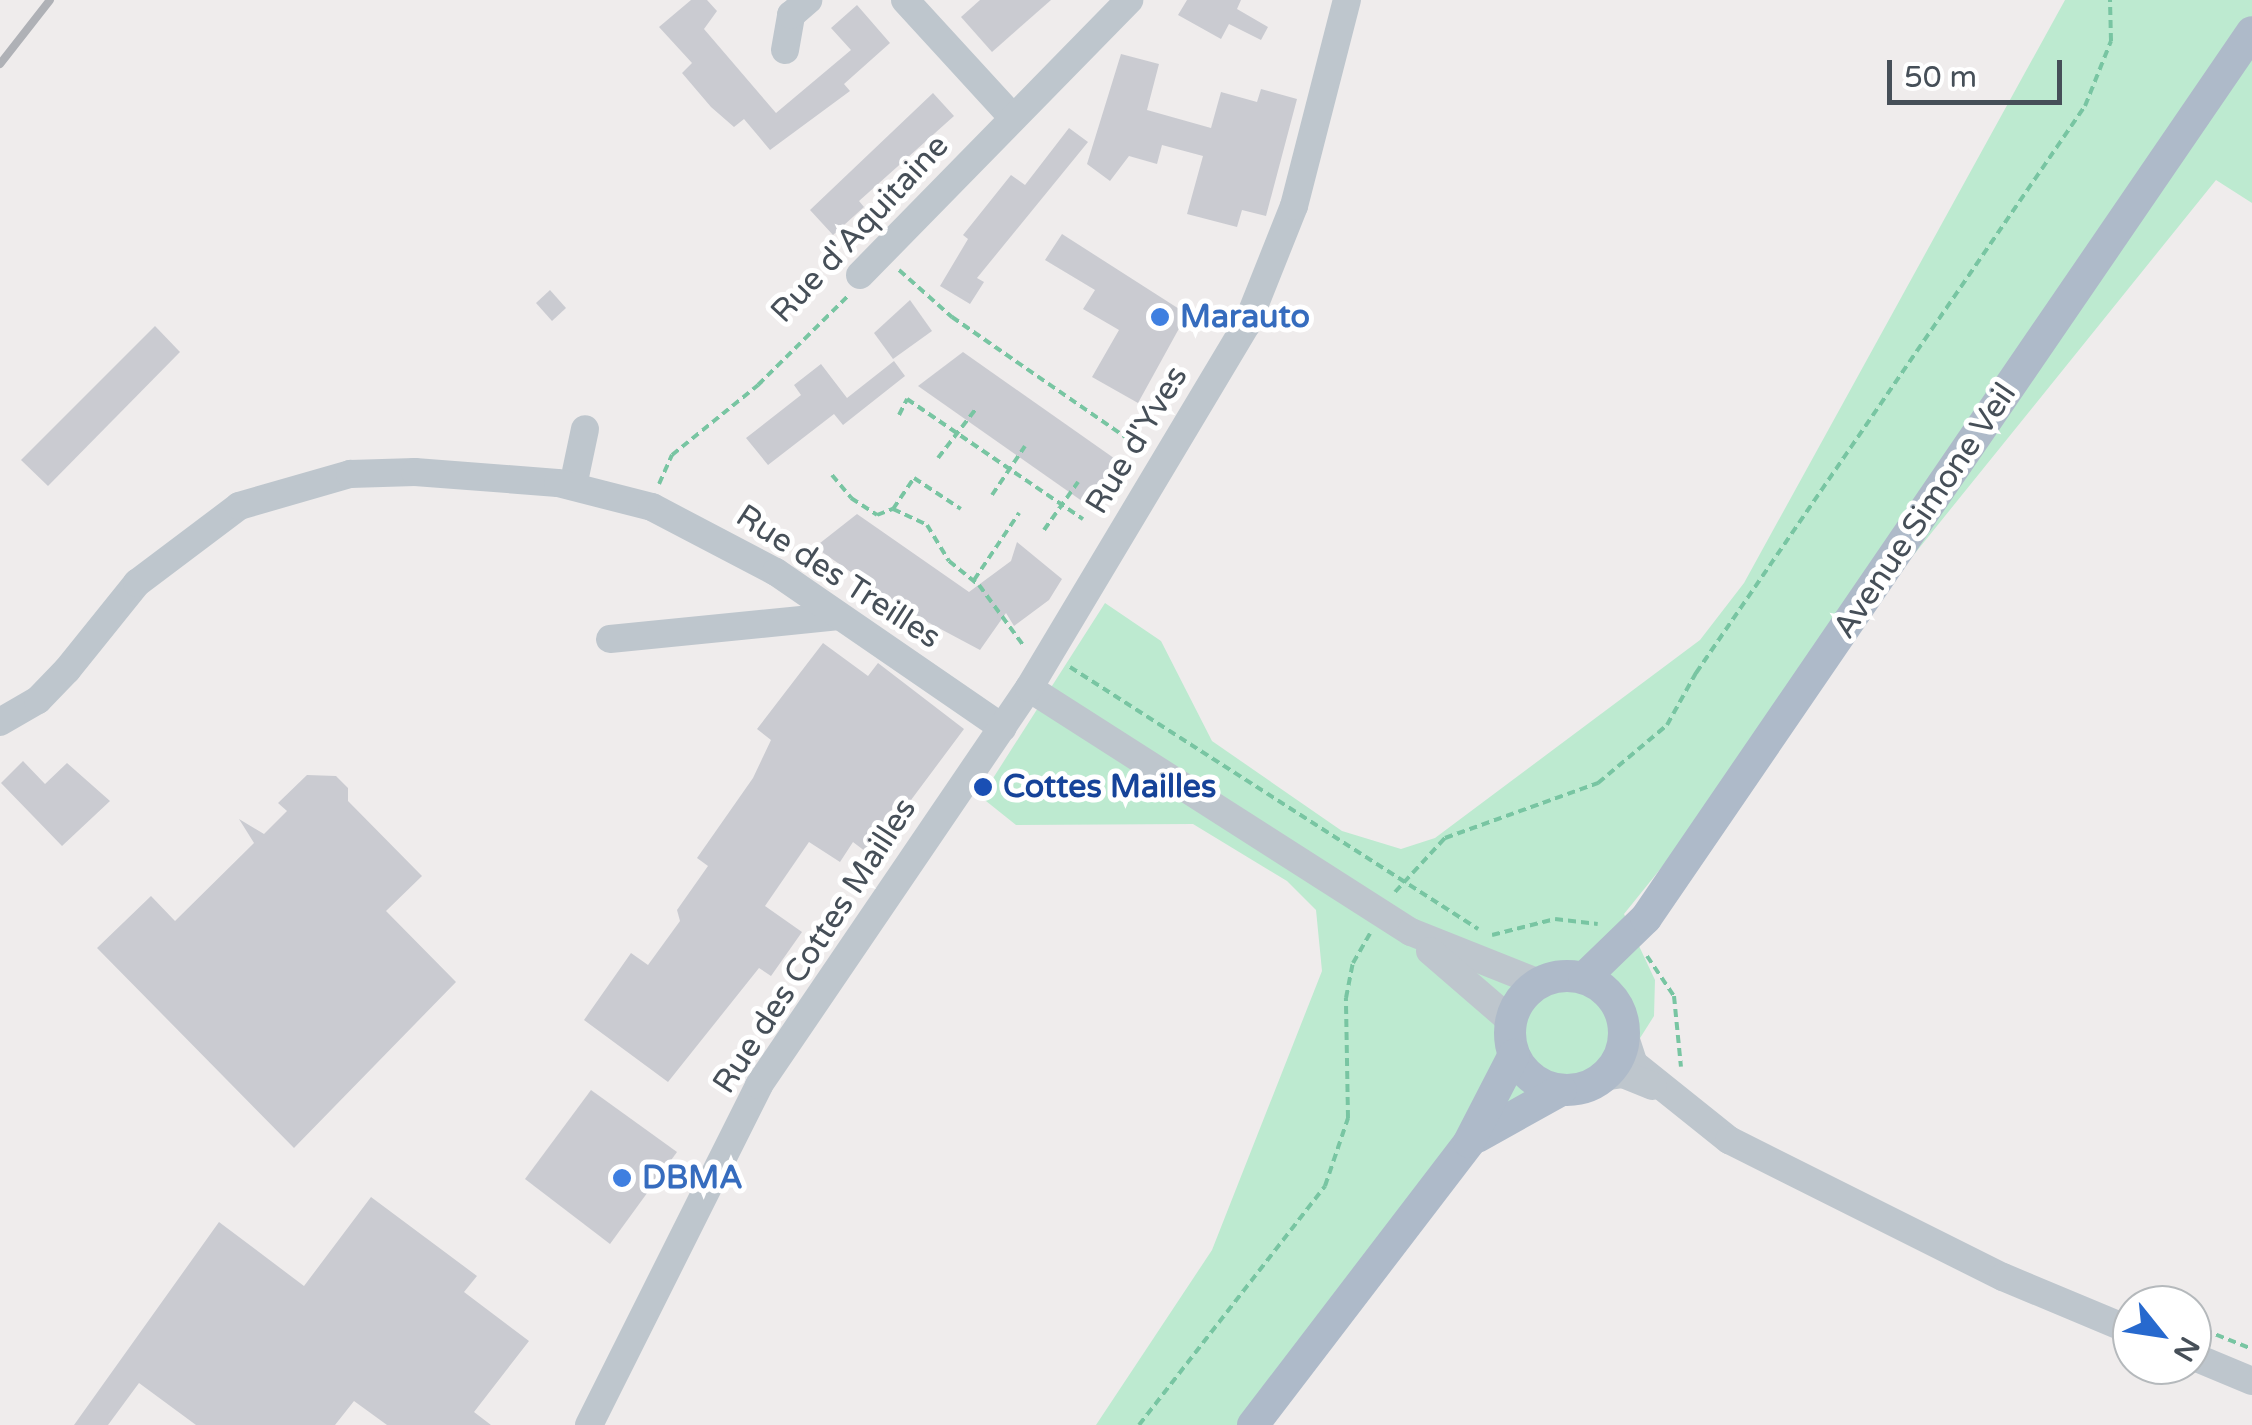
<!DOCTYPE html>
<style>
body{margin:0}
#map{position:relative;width:2252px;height:1425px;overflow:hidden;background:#efecec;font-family:"Varela Round",sans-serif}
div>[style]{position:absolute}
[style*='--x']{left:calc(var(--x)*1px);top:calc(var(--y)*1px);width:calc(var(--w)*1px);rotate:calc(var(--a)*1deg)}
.green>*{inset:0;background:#bdead0}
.building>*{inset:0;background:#cacbd1}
.path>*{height:4px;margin-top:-2px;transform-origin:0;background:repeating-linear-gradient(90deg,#78c5a2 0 8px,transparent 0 13px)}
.minor>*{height:28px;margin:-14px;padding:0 14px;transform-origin:14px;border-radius:14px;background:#bec6cd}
.major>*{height:32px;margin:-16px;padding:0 16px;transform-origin:16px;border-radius:16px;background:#aebac9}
.major>.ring{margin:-16px;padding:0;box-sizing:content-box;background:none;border:32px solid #aebac9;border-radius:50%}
.rail>*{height:8px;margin:-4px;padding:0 4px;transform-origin:4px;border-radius:4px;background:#afb1b6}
.dots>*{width:28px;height:28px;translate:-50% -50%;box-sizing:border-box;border:5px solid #fff;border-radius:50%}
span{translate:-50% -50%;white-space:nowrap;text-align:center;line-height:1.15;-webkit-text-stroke:10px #fff;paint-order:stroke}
.street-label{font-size:32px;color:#464f58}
.shop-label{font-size:32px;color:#366cbe;font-weight:700}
.left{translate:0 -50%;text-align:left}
.transit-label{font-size:32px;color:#164399;font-weight:700}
.north{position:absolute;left:2112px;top:1285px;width:100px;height:100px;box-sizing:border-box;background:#fff;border:2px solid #b5b9bc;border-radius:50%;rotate:120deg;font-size:28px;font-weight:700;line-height:40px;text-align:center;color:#464f58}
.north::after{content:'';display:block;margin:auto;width:35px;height:45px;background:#2769ce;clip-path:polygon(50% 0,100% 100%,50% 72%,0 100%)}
.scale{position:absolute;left:1887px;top:60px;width:175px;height:45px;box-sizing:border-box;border:5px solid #464f58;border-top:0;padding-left:12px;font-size:30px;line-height:35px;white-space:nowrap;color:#464f58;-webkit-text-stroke:8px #fff;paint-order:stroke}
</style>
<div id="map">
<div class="green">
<i style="clip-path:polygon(2065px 0,2252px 0,2252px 203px,2216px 180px,1624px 914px,1655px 980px,1654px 1016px,1635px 1046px,1576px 1089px,1516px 1099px,1257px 1425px,1096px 1425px,1212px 1250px,1322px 971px,1316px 910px,1287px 881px,1193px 824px,1016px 825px,981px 797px,1105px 603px,1161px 641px,1212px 741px,1342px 831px,1401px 849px,1435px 838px,1700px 640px,1744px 583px)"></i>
</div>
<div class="building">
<i style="clip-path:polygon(691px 0,707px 0,717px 11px,704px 29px,776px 113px,851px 50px,831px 28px,857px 5px,890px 43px,844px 84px,850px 91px,770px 150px,744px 119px,734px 127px,711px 107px,682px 73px,692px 63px,659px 27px)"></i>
<i style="clip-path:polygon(980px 0,1051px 0,992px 52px,961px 17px)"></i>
<i style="clip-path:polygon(1187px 0,1241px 0,1237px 9px,1268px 27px,1261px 40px,1229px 24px,1221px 39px,1178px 15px)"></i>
<i style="clip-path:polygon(1121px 54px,1159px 64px,1147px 110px,1211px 128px,1221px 92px,1257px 102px,1261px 89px,1297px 99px,1266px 216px,1242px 210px,1237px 227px,1187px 214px,1203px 156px,1162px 145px,1157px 164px,1129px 156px,1110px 181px,1087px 164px)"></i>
<i style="clip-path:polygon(933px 93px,954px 116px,859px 201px,864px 207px,833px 235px,810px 210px)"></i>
<i style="clip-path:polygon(1069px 128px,1088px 142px,977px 278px,984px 282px,970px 304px,940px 286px,968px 239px,963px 235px,1011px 175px,1025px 185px)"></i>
<i style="clip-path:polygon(1062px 234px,1187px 314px,1138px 403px,1092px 377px,1119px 330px,1083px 309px,1095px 290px,1045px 260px)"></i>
<i style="clip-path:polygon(550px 290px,566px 308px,552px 321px,536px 303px)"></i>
<i style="clip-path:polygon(910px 300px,932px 331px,893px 359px,874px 333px)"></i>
<i style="clip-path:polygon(155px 326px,180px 352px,48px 486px,21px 460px)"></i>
<i style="clip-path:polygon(963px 352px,1128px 468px,1099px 513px,918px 386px)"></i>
<i style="clip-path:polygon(894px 361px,905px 376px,843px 425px,834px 414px,768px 465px,746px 438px,801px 395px,794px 385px,821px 364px,847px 398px)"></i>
<i style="clip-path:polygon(857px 514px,969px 592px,1011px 561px,1017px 542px,1062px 579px,1049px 600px,1014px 626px,1006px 613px,980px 650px,905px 610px,815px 547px)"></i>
<i style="clip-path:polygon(823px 643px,868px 676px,878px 663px,964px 729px,870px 855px,853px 842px,840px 862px,809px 842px,765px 906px,802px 932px,771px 976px,759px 968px,668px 1082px,584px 1020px,631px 953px,648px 965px,680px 921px,677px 910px,708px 866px,697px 858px,753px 778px,771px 740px,757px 729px)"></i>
<i style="clip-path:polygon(23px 761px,45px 784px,67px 763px,110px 801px,62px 846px,1px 783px)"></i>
<i style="clip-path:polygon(307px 775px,336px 776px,348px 788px,348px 801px,422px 876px,386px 911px,456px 982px,294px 1148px,97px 948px,151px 896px,175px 921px,254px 843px,239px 819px,264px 834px,287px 811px,278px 803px)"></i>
<i style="clip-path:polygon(591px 1090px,677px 1152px,610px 1244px,525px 1179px)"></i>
<i style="clip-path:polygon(371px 1197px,477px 1276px,464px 1292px,529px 1341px,474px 1412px,491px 1425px,387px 1425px,354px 1401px,335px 1425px,196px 1425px,139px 1383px,108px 1425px,74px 1425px,219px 1222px,304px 1286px)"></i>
</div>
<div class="path">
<i style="--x:899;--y:270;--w:71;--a:41.6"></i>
<i style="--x:952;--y:317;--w:230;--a:34.7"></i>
<i style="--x:899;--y:415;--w:18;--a:-63"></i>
<i style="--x:907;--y:399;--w:213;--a:34.3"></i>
<i style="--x:938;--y:458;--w:61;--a:-52.4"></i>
<i style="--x:832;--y:475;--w:30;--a:50"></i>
<i style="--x:851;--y:498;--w:31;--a:33"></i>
<i style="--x:877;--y:515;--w:17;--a:-21"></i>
<i style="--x:893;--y:509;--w:38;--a:25"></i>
<i style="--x:927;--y:525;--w:42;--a:58.6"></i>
<i style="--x:949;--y:561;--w:38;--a:39"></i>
<i style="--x:979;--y:585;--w:74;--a:53.7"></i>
<i style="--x:659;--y:484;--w:32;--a:-66"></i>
<i style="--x:672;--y:455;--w:111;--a:-39.1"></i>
<i style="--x:758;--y:385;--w:127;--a:-44.7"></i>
<i style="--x:992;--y:495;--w:59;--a:-56"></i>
<i style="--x:893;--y:509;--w:37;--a:-56"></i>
<i style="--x:914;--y:478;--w:56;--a:33.4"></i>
<i style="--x:1044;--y:530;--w:59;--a:-54.7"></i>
<i style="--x:974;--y:580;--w:81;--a:-56.1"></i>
<i style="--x:1070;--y:667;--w:485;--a:32.7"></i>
<i style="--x:1395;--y:892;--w:74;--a:-47.2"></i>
<i style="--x:1445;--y:838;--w:163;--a:-19.8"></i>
<i style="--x:1598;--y:783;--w:90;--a:-40"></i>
<i style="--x:1667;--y:725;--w:60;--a:-60.9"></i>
<i style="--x:1696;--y:673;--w:688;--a:-55.55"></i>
<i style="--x:2085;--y:106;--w:70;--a:-68.2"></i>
<i style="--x:2111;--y:41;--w:41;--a:-91.4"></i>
<i style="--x:1492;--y:935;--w:65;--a:-14.3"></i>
<i style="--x:1555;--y:919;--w:43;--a:6.6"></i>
<i style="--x:1647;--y:956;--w:48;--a:56"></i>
<i style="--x:1674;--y:996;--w:71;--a:84.4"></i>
<i style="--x:2192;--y:1325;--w:65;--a:21.8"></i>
<i style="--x:1139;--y:1425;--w:303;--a:-52.1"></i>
<i style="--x:1325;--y:1186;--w:72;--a:-71.3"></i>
<i style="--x:1348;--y:1118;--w:120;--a:-91"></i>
<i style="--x:1346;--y:998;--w:36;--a:-79"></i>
<i style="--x:1353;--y:963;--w:34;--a:-60"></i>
</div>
<div class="minor">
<i style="--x:905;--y:0;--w:160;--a:47.5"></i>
<i style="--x:785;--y:50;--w:36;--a:-80"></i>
<i style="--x:791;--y:15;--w:23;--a:-41"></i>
<i style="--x:860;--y:275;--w:385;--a:-45.6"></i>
<i style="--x:573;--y:486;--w:58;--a:-78.1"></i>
<i style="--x:610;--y:639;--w:230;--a:-5.7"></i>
<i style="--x:1029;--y:688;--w:453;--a:32.6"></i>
<i style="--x:1411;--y:932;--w:138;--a:21.7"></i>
<i style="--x:0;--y:722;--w:44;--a:-30.1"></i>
<i style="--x:38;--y:700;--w:42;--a:-46"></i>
<i style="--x:67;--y:670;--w:112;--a:-51.2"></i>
<i style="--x:137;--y:583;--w:128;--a:-37"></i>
<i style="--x:239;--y:506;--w:116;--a:-16.1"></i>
<i style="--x:350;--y:474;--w:65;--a:-1.8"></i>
<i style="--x:415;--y:472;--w:143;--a:4.4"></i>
<i style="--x:558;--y:483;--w:97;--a:14.3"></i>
<i style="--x:652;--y:507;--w:140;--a:27.7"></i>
<i style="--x:776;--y:572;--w:275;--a:34.5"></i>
<i style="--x:1430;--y:951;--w:107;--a:40.8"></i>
<i style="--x:1624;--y:1034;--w:32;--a:72"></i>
<i style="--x:1634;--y:1064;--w:122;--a:38.7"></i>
<i style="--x:1729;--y:1140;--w:306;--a:26.6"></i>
<i style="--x:2003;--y:1277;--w:140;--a:22.7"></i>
<i style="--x:1603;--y:1077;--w:20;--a:-9"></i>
<i style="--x:1623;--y:1074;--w:32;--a:22"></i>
<i style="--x:2192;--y:1356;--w:65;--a:22.6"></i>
<i style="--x:589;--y:1425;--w:380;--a:-63.4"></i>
<i style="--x:759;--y:1085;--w:480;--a:-55.8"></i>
<i style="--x:1029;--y:688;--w:424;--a:-59.1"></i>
<i style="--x:1247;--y:324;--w:127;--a:-68.3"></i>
<i style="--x:1294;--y:206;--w:213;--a:-75.6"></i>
</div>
<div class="major">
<i class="ring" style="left:1510px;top:976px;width:82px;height:82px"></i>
<i style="--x:1584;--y:978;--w:86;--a:-44.1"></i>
<i style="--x:1646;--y:918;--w:1073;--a:-55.63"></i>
<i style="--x:1477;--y:1137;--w:96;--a:-29.2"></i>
<i style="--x:1253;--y:1425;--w:356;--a:-52.6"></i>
<i style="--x:1469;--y:1142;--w:98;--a:-62.7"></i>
</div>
<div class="rail">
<i style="--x:0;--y:64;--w:81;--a:-52"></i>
</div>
<div class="dots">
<i style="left:1160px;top:317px;background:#3f7fe0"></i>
<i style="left:983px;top:787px;background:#1a4fb4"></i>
<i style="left:622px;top:1178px;background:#3f7fe0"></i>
</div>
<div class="street-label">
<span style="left:860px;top:229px;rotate:-47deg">Rue d'Aquitaine</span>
<span style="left:1137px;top:440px;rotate:-59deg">Rue d'Yves</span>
<span style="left:1925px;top:511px;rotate:-56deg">Avenue Simone Veil</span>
<span style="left:838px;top:577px;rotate:33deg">Rue des Treilles</span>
<span style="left:815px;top:946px;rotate:-57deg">Rue des Cottes Mailles</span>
</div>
<div class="shop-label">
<span class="left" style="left:1180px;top:317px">Marauto</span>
<span class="left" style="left:642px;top:1178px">DBMA</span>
</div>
<div class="transit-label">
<span class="left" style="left:1003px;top:787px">Cottes Mailles</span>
</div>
<div class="north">N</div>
<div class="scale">50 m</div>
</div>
